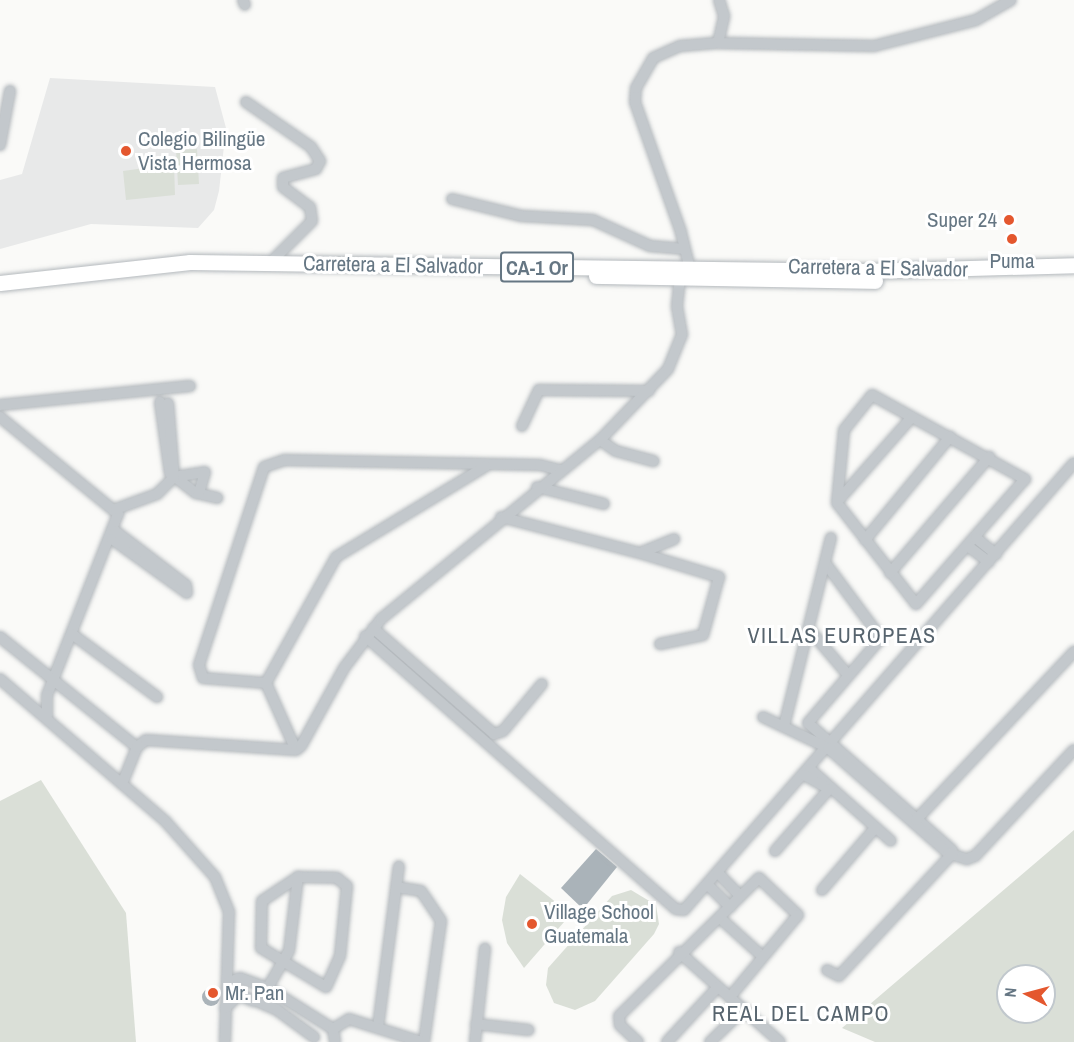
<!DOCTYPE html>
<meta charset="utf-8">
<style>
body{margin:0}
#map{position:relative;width:1074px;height:1042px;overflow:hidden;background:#fafaf8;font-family:"Archivo Narrow",sans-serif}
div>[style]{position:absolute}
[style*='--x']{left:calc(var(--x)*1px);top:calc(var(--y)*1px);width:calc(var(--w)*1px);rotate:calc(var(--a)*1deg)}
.built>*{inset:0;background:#e8e9e9}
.green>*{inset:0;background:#dadfd7}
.building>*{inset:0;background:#aab3b9}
.round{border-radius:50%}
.roads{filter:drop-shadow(0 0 2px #b4b9bd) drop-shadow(0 0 2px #b4b9bd)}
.minor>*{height:10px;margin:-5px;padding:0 5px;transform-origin:5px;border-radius:5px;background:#c3c8cc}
.highway>*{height:15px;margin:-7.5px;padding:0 7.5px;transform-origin:7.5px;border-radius:7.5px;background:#fff}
.dots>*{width:16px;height:16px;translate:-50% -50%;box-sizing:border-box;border:3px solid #fff;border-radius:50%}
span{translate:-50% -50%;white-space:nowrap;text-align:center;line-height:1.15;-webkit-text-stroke:6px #fff;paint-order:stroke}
.shield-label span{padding:2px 4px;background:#fff;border:2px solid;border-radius:4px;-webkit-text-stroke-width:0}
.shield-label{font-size:20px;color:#657683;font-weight:700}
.poi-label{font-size:21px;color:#657683}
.left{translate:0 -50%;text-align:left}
.right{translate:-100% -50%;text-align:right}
.street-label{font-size:21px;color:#657683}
.neighbourhood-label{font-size:22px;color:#57646e;letter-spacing:1.5px}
.north{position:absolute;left:996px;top:964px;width:60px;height:60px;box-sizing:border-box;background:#fff;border:2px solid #c1c8cd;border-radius:50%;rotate:276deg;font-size:16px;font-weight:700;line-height:24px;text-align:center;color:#657683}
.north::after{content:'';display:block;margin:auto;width:21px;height:27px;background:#e4572e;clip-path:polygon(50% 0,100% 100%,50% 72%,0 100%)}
</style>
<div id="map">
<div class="built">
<i style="clip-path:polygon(50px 78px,215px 87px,226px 128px,219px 191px,214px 210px,198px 228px,91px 224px,0 249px,0 180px,22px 174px)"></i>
</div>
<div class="green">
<i style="clip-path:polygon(197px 149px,199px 184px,178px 185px,176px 150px)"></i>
<i style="clip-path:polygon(174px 164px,175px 195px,126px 200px,123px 171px)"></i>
<i style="clip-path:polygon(41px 780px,126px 913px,136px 1042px,0 1042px,0 801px)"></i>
<i style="clip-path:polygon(evenodd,1074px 830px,1074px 1042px,875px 1042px,842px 1028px,1074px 830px,1008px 976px,1044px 976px,1044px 1012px,1008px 1012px,1008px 976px)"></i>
<i style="clip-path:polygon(520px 874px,571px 914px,524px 968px,507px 943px,502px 920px,506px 897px)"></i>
<i style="clip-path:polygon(631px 890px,656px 905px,659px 924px,654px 934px,595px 1001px,575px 1010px,554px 1003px,546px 985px,548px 968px,612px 896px)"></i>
</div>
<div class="building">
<i style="clip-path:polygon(596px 849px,617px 867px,583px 909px,561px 888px)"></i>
<i class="round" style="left:202px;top:988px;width:18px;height:18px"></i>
</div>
<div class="roads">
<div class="minor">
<i style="--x:243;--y:0;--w:5;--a:68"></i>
<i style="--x:718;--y:43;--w:28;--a:-77"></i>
<i style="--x:724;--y:16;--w:17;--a:-107"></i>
<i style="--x:246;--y:102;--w:79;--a:34.7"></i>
<i style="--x:311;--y:147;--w:17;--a:57"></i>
<i style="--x:320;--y:161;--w:9;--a:117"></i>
<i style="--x:316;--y:169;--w:34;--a:165"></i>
<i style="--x:283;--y:178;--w:9;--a:90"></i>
<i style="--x:283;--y:187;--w:34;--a:37"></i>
<i style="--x:310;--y:207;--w:14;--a:82"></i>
<i style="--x:312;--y:221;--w:59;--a:135"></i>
<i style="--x:0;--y:145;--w:55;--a:-79.5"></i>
<i style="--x:452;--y:199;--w:72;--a:13.7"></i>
<i style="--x:522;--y:216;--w:71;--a:3.2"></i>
<i style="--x:593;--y:220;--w:63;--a:24.5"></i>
<i style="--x:650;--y:246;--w:35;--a:5"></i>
<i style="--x:689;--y:265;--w:34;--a:-104"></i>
<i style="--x:681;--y:232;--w:138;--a:-109.5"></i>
<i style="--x:635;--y:102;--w:14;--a:-86"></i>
<i style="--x:636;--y:88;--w:34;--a:-60"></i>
<i style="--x:653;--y:58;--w:30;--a:-24"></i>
<i style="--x:680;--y:46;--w:38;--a:-5"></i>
<i style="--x:718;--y:43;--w:156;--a:1.1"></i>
<i style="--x:874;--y:46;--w:105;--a:-14.3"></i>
<i style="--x:976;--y:20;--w:40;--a:-29.7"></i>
<i style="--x:872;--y:395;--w:175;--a:28.8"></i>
<i style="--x:1025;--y:479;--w:166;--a:131.1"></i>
<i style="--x:916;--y:604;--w:128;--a:-128"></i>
<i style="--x:837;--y:503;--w:73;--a:-84.5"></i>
<i style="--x:844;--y:430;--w:45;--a:-51.3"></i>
<i style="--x:160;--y:402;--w:72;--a:82"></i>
<i style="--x:170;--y:473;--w:33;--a:38"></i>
<i style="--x:196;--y:493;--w:22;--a:13"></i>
<i style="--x:0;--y:405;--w:191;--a:-5.7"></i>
<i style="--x:0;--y:417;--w:153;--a:39.4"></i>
<i style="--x:118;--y:514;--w:194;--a:111.4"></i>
<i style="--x:47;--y:695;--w:21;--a:90"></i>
<i style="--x:522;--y:426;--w:40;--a:-65"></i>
<i style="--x:539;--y:390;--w:110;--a:0.5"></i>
<i style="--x:600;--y:440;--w:19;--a:35"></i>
<i style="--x:616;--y:451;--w:39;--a:15"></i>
<i style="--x:174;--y:477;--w:31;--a:-9"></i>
<i style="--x:205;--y:472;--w:22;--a:106"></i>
<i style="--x:537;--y:487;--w:69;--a:14.2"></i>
<i style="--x:837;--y:502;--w:113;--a:-48.6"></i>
<i style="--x:116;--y:509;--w:44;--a:-20.1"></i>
<i style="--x:157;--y:494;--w:24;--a:-45"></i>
<i style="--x:174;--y:477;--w:74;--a:-94.6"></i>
<i style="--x:501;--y:517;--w:144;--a:14.5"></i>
<i style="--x:640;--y:553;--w:37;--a:-22"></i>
<i style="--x:976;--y:538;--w:26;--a:39"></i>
<i style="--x:112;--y:539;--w:92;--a:35.8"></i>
<i style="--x:187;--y:593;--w:8;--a:-97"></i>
<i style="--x:186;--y:585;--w:89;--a:-142.7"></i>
<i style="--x:865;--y:540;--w:134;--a:-50.5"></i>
<i style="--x:969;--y:547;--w:25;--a:37"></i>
<i style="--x:640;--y:553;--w:83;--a:16.9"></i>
<i style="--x:719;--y:577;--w:60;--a:105.4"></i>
<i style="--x:703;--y:635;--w:44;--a:168.2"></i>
<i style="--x:826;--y:564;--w:92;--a:53.4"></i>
<i style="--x:881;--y:638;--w:112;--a:130.7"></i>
<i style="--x:808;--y:723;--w:192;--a:41.4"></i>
<i style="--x:890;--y:573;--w:153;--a:-49.5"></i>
<i style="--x:373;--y:628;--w:161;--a:41.2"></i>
<i style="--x:494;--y:734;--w:9;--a:-18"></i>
<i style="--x:503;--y:731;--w:61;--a:-50.3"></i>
<i style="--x:809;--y:629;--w:60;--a:49.7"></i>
<i style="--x:72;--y:634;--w:106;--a:36.5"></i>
<i style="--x:365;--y:636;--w:414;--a:41.3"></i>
<i style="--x:676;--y:909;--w:8;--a:7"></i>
<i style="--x:684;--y:910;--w:593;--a:-48.9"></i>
<i style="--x:0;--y:637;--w:176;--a:38.8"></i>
<i style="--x:0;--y:679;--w:219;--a:40.7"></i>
<i style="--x:166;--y:822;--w:74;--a:48.3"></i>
<i style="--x:215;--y:877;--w:38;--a:68"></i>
<i style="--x:229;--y:912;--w:130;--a:91.8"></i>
<i style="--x:266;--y:683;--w:63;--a:-175.5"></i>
<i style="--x:203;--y:678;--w:14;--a:-107"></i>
<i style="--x:199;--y:665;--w:208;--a:-71.8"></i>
<i style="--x:264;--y:467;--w:21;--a:-19"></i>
<i style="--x:284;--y:460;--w:256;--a:1.1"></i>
<i style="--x:540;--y:465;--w:21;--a:14"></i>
<i style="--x:266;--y:683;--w:144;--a:-60.9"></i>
<i style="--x:336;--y:557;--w:175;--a:-31.2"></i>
<i style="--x:266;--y:683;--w:73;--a:65.9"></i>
<i style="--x:763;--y:717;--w:72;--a:25.5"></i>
<i style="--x:828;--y:748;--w:159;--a:41.2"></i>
<i style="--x:948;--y:853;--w:20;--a:18"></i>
<i style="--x:967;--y:859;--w:9;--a:-21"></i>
<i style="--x:975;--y:856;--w:145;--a:-47"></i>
<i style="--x:784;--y:726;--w:194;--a:-76"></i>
<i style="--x:810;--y:769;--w:108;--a:41.6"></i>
<i style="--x:804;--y:775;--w:29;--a:29"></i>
<i style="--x:122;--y:784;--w:40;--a:-68"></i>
<i style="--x:137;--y:747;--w:11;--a:-38"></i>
<i style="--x:146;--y:740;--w:150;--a:3.8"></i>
<i style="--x:296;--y:750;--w:6;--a:-39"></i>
<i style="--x:301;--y:746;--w:89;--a:-61.1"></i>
<i style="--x:344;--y:668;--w:61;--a:-52.9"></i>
<i style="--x:381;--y:619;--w:283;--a:-39.3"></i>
<i style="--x:600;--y:440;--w:98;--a:-46.2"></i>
<i style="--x:668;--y:369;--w:37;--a:-68"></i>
<i style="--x:682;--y:335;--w:29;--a:-100"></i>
<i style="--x:677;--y:306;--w:28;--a:-84"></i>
<i style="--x:916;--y:820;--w:231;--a:-46.8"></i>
<i style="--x:775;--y:851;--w:82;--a:-48.9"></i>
<i style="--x:718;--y:873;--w:32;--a:46"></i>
<i style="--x:298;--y:877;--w:39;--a:1"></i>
<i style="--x:337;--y:878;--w:13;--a:39"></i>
<i style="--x:347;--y:886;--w:70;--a:95.7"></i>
<i style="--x:340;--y:956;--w:34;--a:114"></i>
<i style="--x:326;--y:987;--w:76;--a:-149"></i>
<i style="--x:261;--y:948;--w:47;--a:-88.8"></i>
<i style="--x:262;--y:901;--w:43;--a:-33.7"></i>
<i style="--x:707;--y:884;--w:33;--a:45"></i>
<i style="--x:396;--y:887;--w:25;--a:9"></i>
<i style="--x:421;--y:891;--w:36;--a:56"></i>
<i style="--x:441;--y:921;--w:122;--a:98"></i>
<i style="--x:822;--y:890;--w:82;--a:-49.5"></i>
<i style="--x:720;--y:918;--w:55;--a:42.1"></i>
<i style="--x:679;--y:952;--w:135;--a:41.7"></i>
<i style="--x:827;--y:970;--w:13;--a:27"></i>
<i style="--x:839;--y:976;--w:168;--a:-47.2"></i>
<i style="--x:227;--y:983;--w:14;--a:-21"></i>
<i style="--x:240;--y:978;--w:30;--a:20"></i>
<i style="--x:268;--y:988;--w:77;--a:32.2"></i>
<i style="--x:333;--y:1029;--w:13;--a:81"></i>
<i style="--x:249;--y:998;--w:30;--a:23"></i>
<i style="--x:277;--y:1010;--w:46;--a:36.1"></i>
<i style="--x:260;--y:1001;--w:58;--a:-59.9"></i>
<i style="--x:289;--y:951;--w:75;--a:-83.1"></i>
<i style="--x:225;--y:1008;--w:19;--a:-43"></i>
<i style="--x:239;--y:995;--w:16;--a:22"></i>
<i style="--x:476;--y:1024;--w:53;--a:6.5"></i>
<i style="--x:378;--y:1027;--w:162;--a:-82.6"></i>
<i style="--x:333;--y:1029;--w:19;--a:-32"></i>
<i style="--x:349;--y:1019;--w:77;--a:17.5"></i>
<i style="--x:475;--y:1042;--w:94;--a:-83.9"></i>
<i style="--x:638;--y:1042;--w:25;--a:-137"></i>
<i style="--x:620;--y:1025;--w:9;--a:-96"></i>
<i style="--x:619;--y:1016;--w:197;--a:-44.6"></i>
<i style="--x:759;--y:878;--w:54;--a:43.5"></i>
<i style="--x:798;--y:915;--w:107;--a:129.7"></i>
<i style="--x:667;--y:1042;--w:75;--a:-47.2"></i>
<i style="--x:710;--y:1042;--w:47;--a:-44.1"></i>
</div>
<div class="highway">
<i style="--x:596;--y:276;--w:279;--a:1"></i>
<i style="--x:0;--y:283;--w:191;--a:-6.3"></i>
<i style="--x:190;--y:262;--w:675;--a:0.76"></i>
<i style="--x:865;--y:271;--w:209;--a:-1.6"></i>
</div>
</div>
<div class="dots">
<i style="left:126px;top:151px;background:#e4572e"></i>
<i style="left:1009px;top:220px;background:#e4572e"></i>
<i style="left:1012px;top:239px;background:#e4572e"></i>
<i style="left:532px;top:924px;background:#e4572e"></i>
<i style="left:213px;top:993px;background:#e4572e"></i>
</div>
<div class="shield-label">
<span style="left:537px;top:267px">CA-1 Or</span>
</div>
<div class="poi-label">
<span class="left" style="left:138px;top:151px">Colegio Bilingüe<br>Vista Hermosa</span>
<span class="right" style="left:997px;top:220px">Super 24</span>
<span style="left:1012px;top:261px">Puma</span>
<span class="left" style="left:544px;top:924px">Village School<br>Guatemala</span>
<span class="left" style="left:225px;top:993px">Mr. Pan</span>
</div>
<div class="street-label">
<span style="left:393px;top:265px;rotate:1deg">Carretera a El Salvador</span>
<span style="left:878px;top:268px;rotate:1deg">Carretera a El Salvador</span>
</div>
<div class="neighbourhood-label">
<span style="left:842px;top:636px">VILLAS EUROPEAS</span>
<span style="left:801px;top:1014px">REAL DEL CAMPO</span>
</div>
<div class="north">N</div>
</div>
